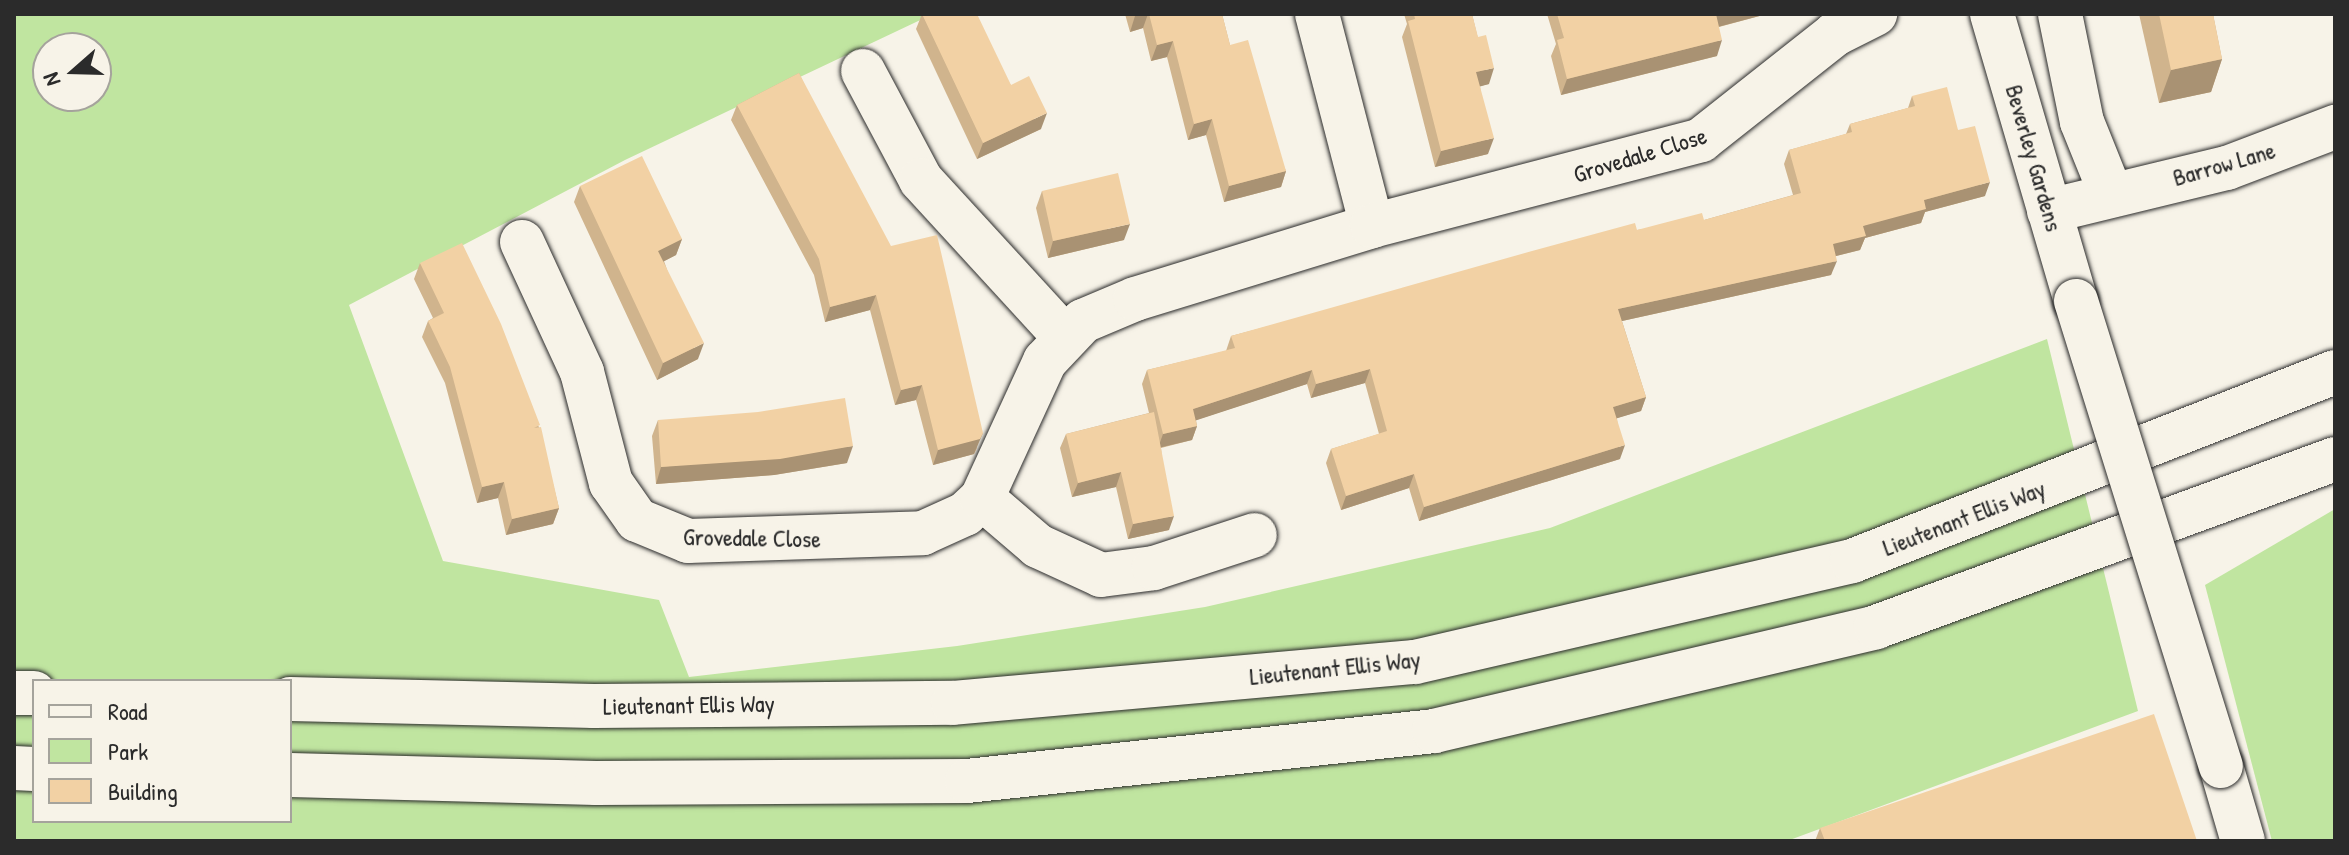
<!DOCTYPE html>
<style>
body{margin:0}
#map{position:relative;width:2349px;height:855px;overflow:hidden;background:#f7f3e8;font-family:"Patrick Hand",sans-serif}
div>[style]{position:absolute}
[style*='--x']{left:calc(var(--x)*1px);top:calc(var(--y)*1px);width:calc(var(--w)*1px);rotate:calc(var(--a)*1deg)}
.green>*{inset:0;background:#c0e5a0}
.roads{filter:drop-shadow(0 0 2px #2b2b2b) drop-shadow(0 0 2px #2b2b2b)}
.minor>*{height:44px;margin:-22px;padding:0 22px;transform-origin:22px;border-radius:22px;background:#f7f3e8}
.major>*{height:44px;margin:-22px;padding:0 22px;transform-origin:22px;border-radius:22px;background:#f7f3e8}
.bridges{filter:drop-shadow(0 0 2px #2b2b2b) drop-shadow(0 0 2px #2b2b2b)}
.minor-bridge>*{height:44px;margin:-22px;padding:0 22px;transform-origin:22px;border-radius:22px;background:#f7f3e8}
.wall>*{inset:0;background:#d0b48d}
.shaded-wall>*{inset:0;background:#a99273}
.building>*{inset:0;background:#f2d1a4}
span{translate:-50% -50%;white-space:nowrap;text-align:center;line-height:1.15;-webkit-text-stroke:6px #f7f3e8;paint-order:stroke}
.street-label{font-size:24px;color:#2b2b2b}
.frame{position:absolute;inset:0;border:16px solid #2b2b2b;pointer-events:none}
.legend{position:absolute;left:32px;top:679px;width:260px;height:144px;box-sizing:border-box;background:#f7f3e8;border:2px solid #a5a39c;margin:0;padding:10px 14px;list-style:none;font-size:24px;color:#2b2b2b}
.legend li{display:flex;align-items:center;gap:16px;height:40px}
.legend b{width:40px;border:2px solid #a5a39c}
.north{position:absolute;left:32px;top:32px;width:80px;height:80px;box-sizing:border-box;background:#f7f3e8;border:2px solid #a5a39c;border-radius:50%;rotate:250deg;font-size:22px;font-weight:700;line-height:32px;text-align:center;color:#2b2b2b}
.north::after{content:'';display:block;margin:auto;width:28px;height:36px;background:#2b2b2b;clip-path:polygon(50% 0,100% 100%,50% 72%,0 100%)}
</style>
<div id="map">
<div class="green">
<i style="clip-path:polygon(evenodd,14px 14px,933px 14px,625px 160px,349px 305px,443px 561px,659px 600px,689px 677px,957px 646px,1205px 607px,1550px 528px,2047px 339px,2138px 711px,1787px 841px,14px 841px,14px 14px,48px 48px,96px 48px,96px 96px,48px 96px,48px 48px,14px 14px,34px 681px,290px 681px,290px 821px,34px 821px,34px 681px)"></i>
<i style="clip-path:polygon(2335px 509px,2335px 841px,2272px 841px,2205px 585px)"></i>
</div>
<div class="roads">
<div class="minor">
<i style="--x:1317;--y:14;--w:219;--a:75.5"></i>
<i style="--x:1992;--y:14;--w:299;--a:73.7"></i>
<i style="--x:2060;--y:14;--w:110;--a:78.5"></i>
<i style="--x:2082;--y:122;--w:78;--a:68.1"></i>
<i style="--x:863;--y:71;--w:123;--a:62"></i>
<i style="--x:921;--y:180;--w:212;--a:47.5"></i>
<i style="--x:2049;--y:211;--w:183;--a:-13.6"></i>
<i style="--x:2227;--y:168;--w:116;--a:-20.8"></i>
<i style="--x:522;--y:242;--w:143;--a:65.2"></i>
<i style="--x:582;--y:372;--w:115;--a:75.4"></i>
<i style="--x:611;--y:483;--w:45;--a:54.9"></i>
<i style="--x:637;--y:520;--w:55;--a:22.4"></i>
<i style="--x:688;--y:541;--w:235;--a:-1.9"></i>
<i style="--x:923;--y:533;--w:46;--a:-24.3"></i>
<i style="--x:965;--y:514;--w:23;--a:-43"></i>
<i style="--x:982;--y:498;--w:151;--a:-65.3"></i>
<i style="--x:1045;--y:361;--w:55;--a:-46.5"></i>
<i style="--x:1083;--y:321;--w:56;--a:-22.9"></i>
<i style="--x:1135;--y:299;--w:248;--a:-17.1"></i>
<i style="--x:1372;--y:226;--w:340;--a:-14.6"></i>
<i style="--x:1701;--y:140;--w:171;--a:-38.3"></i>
<i style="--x:1835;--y:34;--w:45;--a:-26.6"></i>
<i style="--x:982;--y:498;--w:74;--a:40.6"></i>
<i style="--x:1038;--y:546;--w:69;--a:24.7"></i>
<i style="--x:1101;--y:575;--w:53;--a:-7.5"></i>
<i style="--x:1154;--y:568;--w:106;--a:-18.1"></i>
<i style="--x:2221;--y:766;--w:78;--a:73.7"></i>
</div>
<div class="major">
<i style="--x:14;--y:693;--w:20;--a:0"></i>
<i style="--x:290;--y:699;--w:304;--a:1.3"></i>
<i style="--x:594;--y:706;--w:359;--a:-0.5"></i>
<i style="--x:953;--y:703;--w:464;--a:-5.1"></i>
<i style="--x:1415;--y:662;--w:449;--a:-13"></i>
<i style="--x:1852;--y:561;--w:519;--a:-21.37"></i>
<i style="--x:14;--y:768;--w:20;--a:3"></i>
<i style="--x:290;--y:775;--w:306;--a:1.5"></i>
<i style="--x:596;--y:783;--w:371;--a:-0.3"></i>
<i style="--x:967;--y:781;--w:470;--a:-6.1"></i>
<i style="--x:1434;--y:731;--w:454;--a:-13.2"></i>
<i style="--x:1876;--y:627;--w:489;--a:-20.1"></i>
</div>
</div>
<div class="bridges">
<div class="minor-bridge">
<i style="--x:2076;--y:301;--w:487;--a:72.7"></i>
</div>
</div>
<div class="wall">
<i style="clip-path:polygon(922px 14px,1011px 85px,1041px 129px,977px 159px,916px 29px)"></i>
<i style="clip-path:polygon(1125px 14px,1222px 14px,1230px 45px,1286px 171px,1281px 187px,1224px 202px,1206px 135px,1188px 140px,1167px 57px,1151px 61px,1143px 28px,1130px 32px)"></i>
<i style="clip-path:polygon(1404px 14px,1472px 14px,1489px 84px,1480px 86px,1488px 154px,1435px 167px,1402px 37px,1407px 24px)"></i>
<i style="clip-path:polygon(1547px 14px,1767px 14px,1719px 27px,1717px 56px,1561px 95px,1551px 56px,1556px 44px)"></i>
<i style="clip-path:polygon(2139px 14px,2213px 14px,2222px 59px,2211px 92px,2159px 103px)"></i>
<i style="clip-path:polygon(799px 73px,977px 448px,974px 454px,933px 465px,916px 400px,895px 405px,870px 310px,825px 322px,814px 275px,731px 120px,737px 105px)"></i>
<i style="clip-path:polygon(1912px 96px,1958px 130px,1985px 196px,1925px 212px,1921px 223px,1865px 238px,1860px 250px,1836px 256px,1831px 275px,1622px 321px,1646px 397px,1641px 411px,1617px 418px,1620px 459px,1419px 521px,1409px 488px,1341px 510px,1326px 463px,1331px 449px,1379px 434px,1365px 383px,1311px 398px,1307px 384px,1196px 420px,1197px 426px,1192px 440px,1161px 448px,1169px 530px,1128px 539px,1116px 487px,1072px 497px,1060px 448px,1066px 434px,1149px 413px,1142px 384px,1147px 370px,1226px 351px,1231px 336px,1637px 230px,1704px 220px,1793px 195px,1784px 164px,1789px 150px,1846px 134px,1850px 124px,1908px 108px)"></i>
<i style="clip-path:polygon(580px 186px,682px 239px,676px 255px,664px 261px,698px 359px,657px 380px,574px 202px)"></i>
<i style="clip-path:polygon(1042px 191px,1124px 240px,1048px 258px,1036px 208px)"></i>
<i style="clip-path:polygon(420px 263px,539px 427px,559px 508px,553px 524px,506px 535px,498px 498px,477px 503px,445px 383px,422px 337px,428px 321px,433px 318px,414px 279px)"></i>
<i style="clip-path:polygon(658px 420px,847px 463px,774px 475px,656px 484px,652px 436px)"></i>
<i style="clip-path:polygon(1820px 828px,2197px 841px,1815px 841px)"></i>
</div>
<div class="shaded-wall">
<i style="clip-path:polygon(1142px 14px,1148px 14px,1143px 28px,1130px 32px,1135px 16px)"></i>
<i style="clip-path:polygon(1715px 14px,1767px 14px,1710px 29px)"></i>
<i style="clip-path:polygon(1722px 40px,1717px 56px,1561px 95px,1567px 79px)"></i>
<i style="clip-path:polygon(1173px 41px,1167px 57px,1151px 61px,1157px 45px)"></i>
<i style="clip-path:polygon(2222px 59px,2211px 92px,2159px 103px,2171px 70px)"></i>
<i style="clip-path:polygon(1494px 68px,1489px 84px,1471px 89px,1476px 72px)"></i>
<i style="clip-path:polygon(1047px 113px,1041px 129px,977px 159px,983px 143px)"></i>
<i style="clip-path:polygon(1212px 119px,1206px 135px,1188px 140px,1194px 124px)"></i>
<i style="clip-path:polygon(1494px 138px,1488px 154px,1435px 167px,1441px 151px)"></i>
<i style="clip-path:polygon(1286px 171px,1281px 187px,1224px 202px,1229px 186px)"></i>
<i style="clip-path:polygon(1990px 182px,1985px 196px,1925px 212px,1921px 223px,1865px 238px,1860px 250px,1828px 258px,1833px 244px,1863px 226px,1924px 200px)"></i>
<i style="clip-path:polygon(1130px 224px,1124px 240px,1048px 258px,1053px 241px)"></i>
<i style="clip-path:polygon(682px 239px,676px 255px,653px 267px,658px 251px)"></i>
<i style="clip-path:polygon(1837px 261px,1831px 275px,1613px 323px,1618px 309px)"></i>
<i style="clip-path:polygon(876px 295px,870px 310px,825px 322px,830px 307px)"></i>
<i style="clip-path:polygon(704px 343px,698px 359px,657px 380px,663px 363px)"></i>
<i style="clip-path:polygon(1370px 369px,1365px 383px,1311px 398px,1316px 384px)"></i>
<i style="clip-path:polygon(1312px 370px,1307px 384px,1188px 423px,1193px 409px)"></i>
<i style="clip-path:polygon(922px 385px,916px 400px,895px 405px,901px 390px)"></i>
<i style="clip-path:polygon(1646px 397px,1641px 411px,1608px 421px,1613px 407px)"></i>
<i style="clip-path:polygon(1197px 426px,1192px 440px,1158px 448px,1163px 434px)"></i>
<i style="clip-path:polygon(983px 433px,974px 454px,933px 465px,938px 450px)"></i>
<i style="clip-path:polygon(1625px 445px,1620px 459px,1419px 521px,1424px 507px)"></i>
<i style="clip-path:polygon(853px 446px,847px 463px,774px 475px,656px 484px,661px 467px)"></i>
<i style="clip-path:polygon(1121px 472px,1116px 487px,1072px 497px,1078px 483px)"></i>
<i style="clip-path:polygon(1414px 474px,1409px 488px,1341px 510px,1346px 496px)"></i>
<i style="clip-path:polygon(504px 482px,498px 498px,477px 503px,482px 487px)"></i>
<i style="clip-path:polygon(559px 508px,553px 524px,506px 535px,512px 519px)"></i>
<i style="clip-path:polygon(1174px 516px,1169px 530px,1128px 539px,1133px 524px)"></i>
</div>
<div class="building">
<i style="clip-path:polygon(922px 14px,977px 14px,1011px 85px,1029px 76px,1047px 113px,983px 143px)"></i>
<i style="clip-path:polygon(1149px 14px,1222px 14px,1230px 45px,1248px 40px,1286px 171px,1229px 186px,1212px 119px,1194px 124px,1173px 41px,1157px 45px)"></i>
<i style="clip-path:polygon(1414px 14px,1472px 14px,1478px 37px,1486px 35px,1494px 68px,1476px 72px,1494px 138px,1441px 151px,1408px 21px,1415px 19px)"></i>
<i style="clip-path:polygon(1557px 14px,1716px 14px,1722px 40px,1567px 79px,1557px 40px,1564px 38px)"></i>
<i style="clip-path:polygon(2159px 14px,2213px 14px,2222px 59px,2171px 70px)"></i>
<i style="clip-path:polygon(799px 73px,891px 246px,937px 235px,983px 433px,980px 439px,938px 450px,922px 385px,901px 390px,876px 295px,830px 307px,819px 259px,737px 105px)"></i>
<i style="clip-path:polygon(1947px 87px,1958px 130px,1975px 126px,1990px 182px,1924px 200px,1926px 209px,1863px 226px,1866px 236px,1833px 244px,1837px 261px,1618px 309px,1646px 397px,1613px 407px,1625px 445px,1424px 507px,1414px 474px,1346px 496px,1331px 449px,1387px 431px,1370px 369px,1316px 384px,1312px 370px,1193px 409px,1197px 426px,1163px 434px,1147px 370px,1235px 348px,1231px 336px,1532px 251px,1635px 223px,1637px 230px,1702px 213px,1704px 220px,1801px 193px,1789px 150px,1852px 132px,1850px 124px,1915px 106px,1912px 96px)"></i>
<i style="clip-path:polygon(642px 156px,682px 239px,658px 251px,704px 343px,663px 363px,580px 186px)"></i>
<i style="clip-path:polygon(1118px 173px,1130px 224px,1053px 241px,1042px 191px)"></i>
<i style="clip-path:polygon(462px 243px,501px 324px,540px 425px,534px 428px,541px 427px,559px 508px,512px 519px,504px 482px,482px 487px,450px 367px,428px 321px,444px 313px,420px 263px)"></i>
<i style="clip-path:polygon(845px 398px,853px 446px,780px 459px,661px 467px,658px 420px,758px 412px)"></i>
<i style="clip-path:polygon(1154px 412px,1174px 516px,1133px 524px,1121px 472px,1078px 483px,1066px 434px)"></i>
<i style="clip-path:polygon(2154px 714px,2197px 841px,1825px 841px,1820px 828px)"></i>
</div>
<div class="street-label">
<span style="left:1640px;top:155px;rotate:-17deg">Grovedale Close</span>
<span style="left:2034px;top:158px;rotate:74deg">Beverley Gardens</span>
<span style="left:2224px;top:164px;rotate:-16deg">Barrow Lane</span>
<span style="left:1964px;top:518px;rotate:-21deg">Lieutenant Ellis Way</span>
<span style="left:752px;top:538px;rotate:1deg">Grovedale Close</span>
<span style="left:1335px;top:668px;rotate:-6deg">Lieutenant Ellis Way</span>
<span style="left:689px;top:705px;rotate:-1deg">Lieutenant Ellis Way</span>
</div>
<div class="frame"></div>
<ul class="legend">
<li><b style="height:10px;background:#f7f3e8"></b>Road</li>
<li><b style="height:22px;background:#c0e5a0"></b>Park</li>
<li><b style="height:22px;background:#f2d1a4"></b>Building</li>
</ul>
<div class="north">N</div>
</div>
